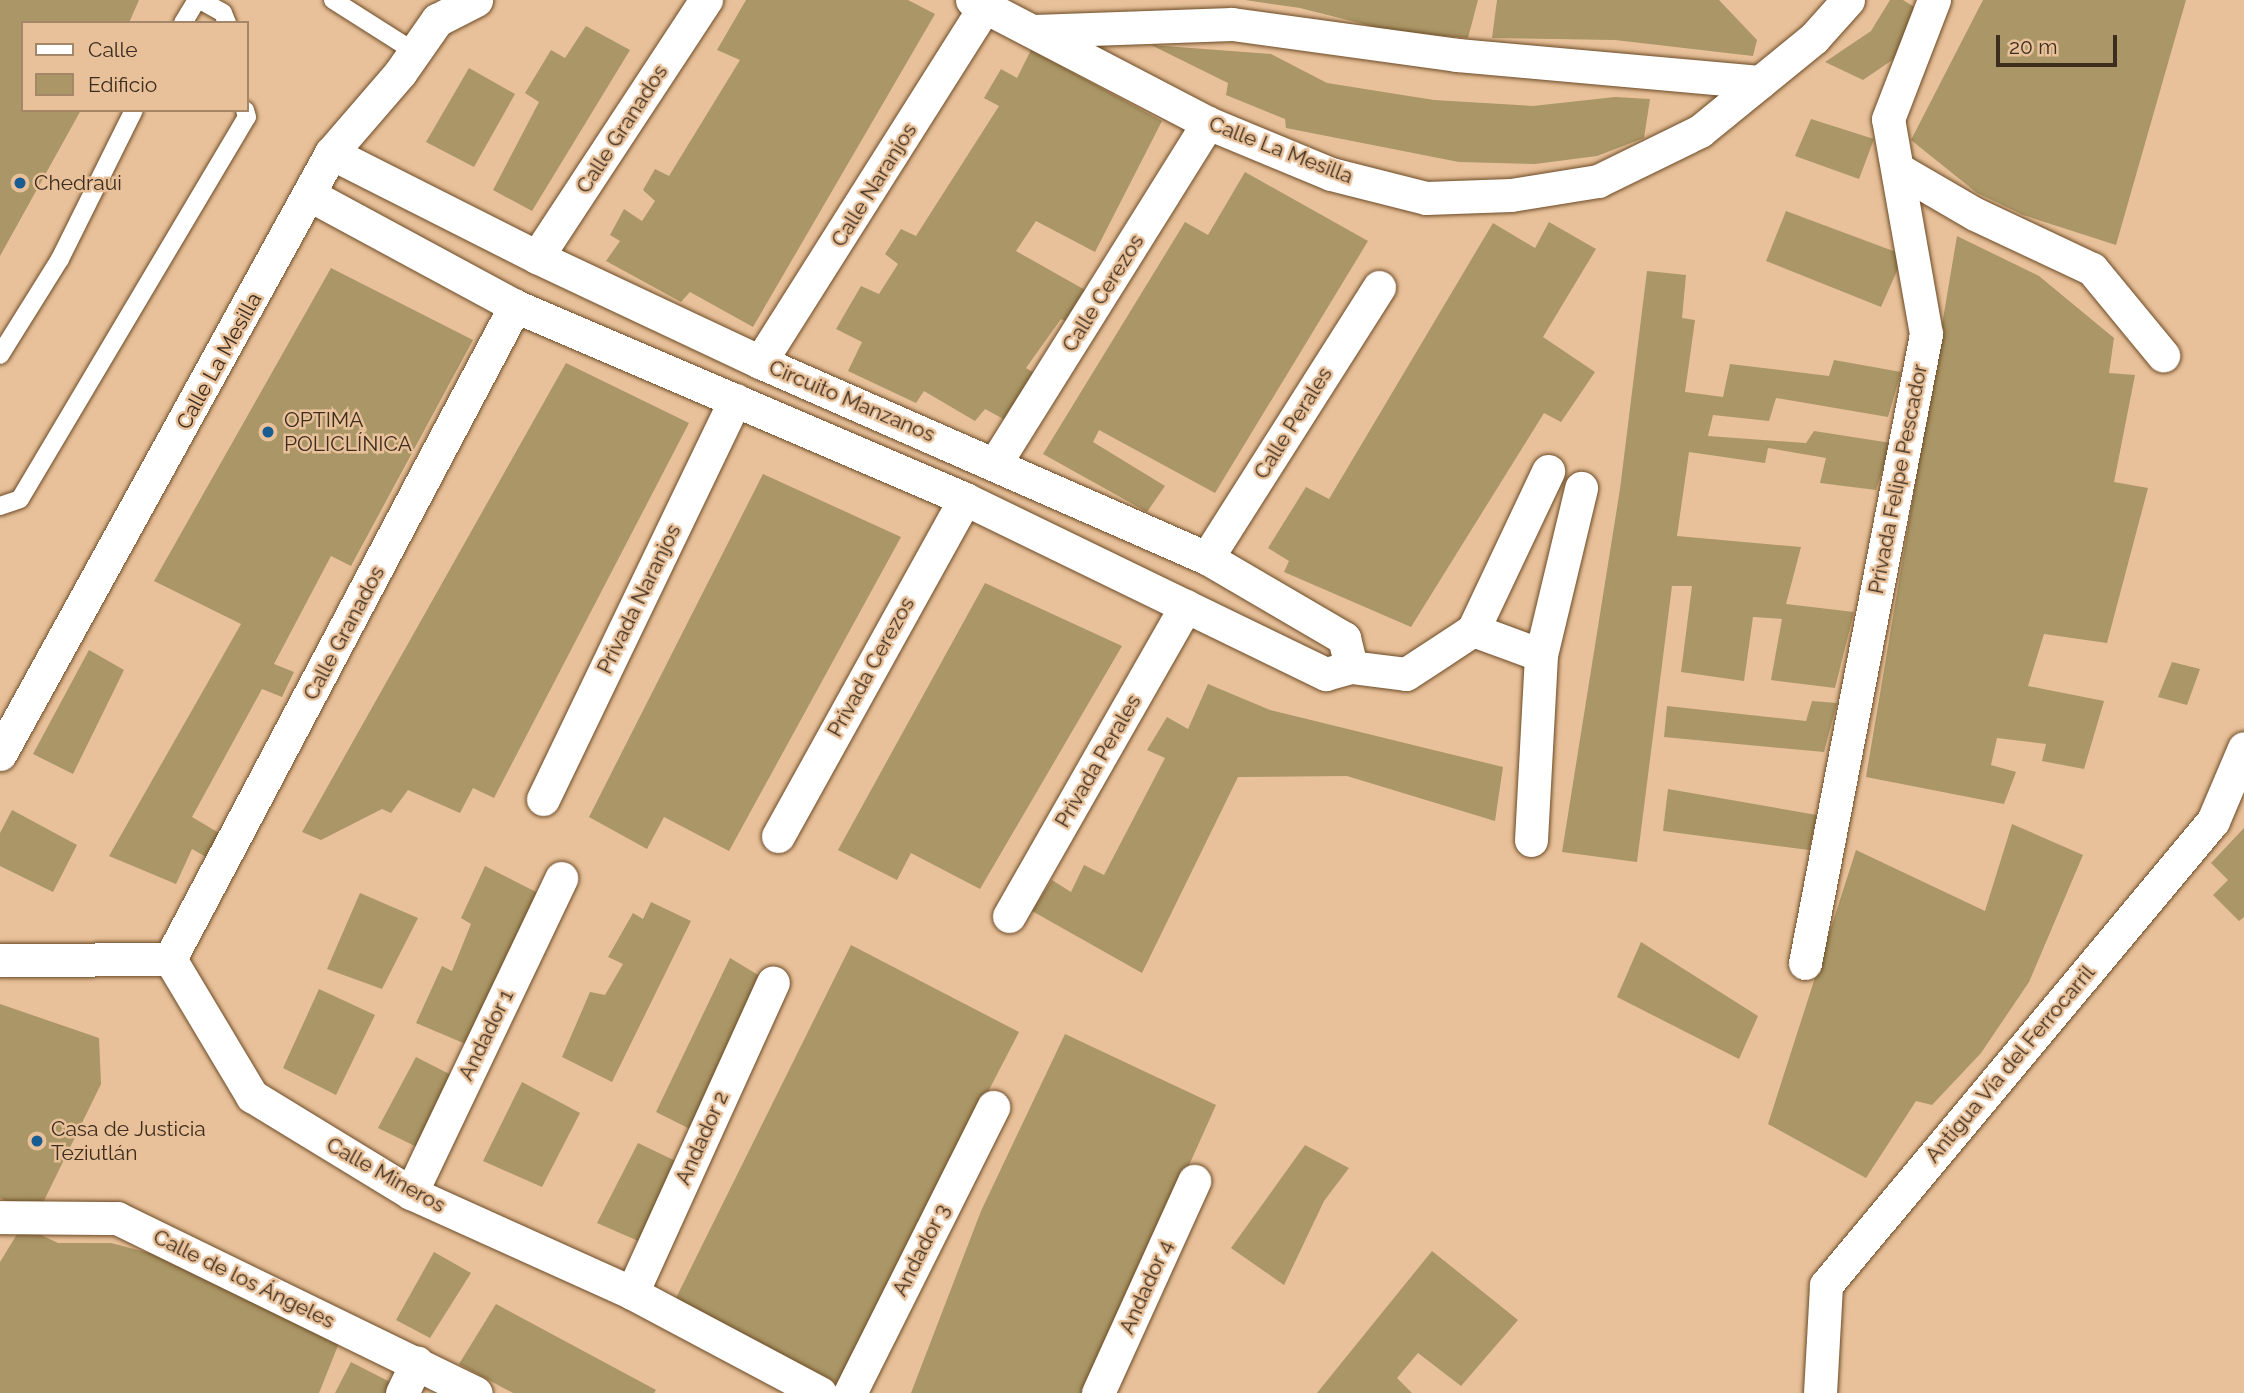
<!DOCTYPE html>
<meta charset="utf-8">
<style>
body{margin:0}
#map{position:relative;width:2244px;height:1393px;overflow:hidden;background:#e8c19a;font-family:Raleway,sans-serif}
div>[style]{position:absolute}
[style*='--x']{left:calc(var(--x)*1px);top:calc(var(--y)*1px);width:calc(var(--w)*1px);rotate:calc(var(--a)*1deg)}
.building>*{inset:0;background:#aa9666}
.roads{filter:drop-shadow(0 0 2px #6c4b26) drop-shadow(0 0 2px #6c4b26)}
.service>*{height:18px;margin:-9px;padding:0 9px;transform-origin:9px;border-radius:9px;background:#fff}
.minor>*{height:33px;margin:-16.5px;padding:0 16.5px;transform-origin:16.5px;border-radius:16.5px;background:#fff}
.dots>*{width:19px;height:19px;translate:-50% -50%;box-sizing:border-box;border:4px solid #e8c19a;border-radius:50%}
span{translate:-50% -50%;white-space:nowrap;text-align:center;line-height:1.15;-webkit-text-stroke:5px #e8c19a;paint-order:stroke}
.street-label{font-size:21px;color:#3d2d1e}
.poi-label{font-size:21px;color:#3d2d1e}
.left{translate:0 -50%;text-align:left}
.legend{position:absolute;left:21px;top:21px;width:228px;height:91px;box-sizing:border-box;background:#e8c19a;border:2px solid #a48668;margin:0;padding:9px 12px;list-style:none;font-size:21px;color:#3d2d1e}
.legend li{display:flex;align-items:center;gap:14px;height:35px}
.legend b{width:35px;border:2px solid #a48668}
.scale{position:absolute;left:1996px;top:35px;width:121px;height:32px;box-sizing:border-box;border:4px solid #3d2d1e;border-top:0;padding-left:9px;font-size:21px;line-height:24px;white-space:nowrap;color:#3d2d1e;-webkit-text-stroke:5px #e8c19a;paint-order:stroke}
</style>
<div id="map">
<div class="building">
<i style="clip-path:polygon(0 0,139px 0,129px 23px,23px 23px,23px 110px,81px 110px,0 256px)"></i>
<i style="clip-path:polygon(746px 0,908px 0,935px 14px,753px 327px,690px 292px,681px 302px,606px 261px,620px 241px,610px 235px,624px 209px,642px 221px,655px 201px,643px 190px,655px 169px,669px 176px,740px 60px,717px 50px)"></i>
<i style="clip-path:polygon(1245px 0,1478px 0,1468px 38px,1395px 32px,1300px 8px)"></i>
<i style="clip-path:polygon(1497px 0,1719px 0,1757px 40px,1753px 56px,1615px 40px,1492px 38px)"></i>
<i style="clip-path:polygon(1890px 0,1903px 0,1924px 13px,1901px 54px,1863px 80px,1825px 62px,1871px 31px)"></i>
<i style="clip-path:polygon(1983px 0,2186px 0,2116px 245px,2023px 215px,1977px 193px,1911px 140px)"></i>
<i style="clip-path:polygon(586px 26px,630px 50px,532px 211px,493px 190px,539px 102px,525px 93px,551px 50px,565px 58px)"></i>
<i style="clip-path:polygon(1151px 45px,1271px 54px,1327px 83px,1434px 100px,1533px 106px,1615px 97px,1650px 99px,1644px 138px,1597px 156px,1535px 164px,1459px 162px,1286px 128px,1285px 119px,1226px 95px,1228px 83px)"></i>
<i style="clip-path:polygon(1031px 50px,1162px 121px,1095px 252px,1036px 221px,1016px 251px,1094px 295px,1074px 325px,1061px 319px,1026px 368px,1042px 378px,1009px 422px,985px 409px,975px 421px,924px 391px,916px 403px,848px 371px,862px 342px,836px 329px,861px 286px,879px 294px,898px 264px,885px 254px,901px 229px,916px 236px,999px 106px,984px 98px,1001px 69px,1017px 78px)"></i>
<i style="clip-path:polygon(469px 68px,515px 94px,474px 167px,426px 142px)"></i>
<i style="clip-path:polygon(1811px 119px,1874px 139px,1859px 179px,1795px 156px)"></i>
<i style="clip-path:polygon(1245px 172px,1368px 241px,1215px 493px,1099px 430px,1093px 442px,1165px 486px,1147px 512px,1043px 454px,1185px 222px,1208px 235px)"></i>
<i style="clip-path:polygon(1786px 211px,1904px 255px,1881px 307px,1766px 261px)"></i>
<i style="clip-path:polygon(1549px 222px,1596px 249px,1543px 337px,1595px 372px,1561px 422px,1544px 413px,1411px 627px,1284px 572px,1289px 561px,1268px 548px,1306px 487px,1329px 499px,1493px 223px,1535px 248px)"></i>
<i style="clip-path:polygon(1957px 236px,2039px 276px,2114px 338px,2109px 373px,2135px 375px,2114px 482px,2148px 488px,2107px 643px,2044px 634px,2028px 686px,2104px 701px,2084px 769px,2042px 761px,2046px 744px,1997px 738px,1991px 765px,2016px 772px,2004px 804px,1866px 777px)"></i>
<i style="clip-path:polygon(331px 268px,473px 340px,351px 566px,331px 556px,274px 664px,294px 672px,282px 697px,262px 689px,192px 817px,219px 833px,206px 857px,192px 849px,176px 884px,109px 856px,241px 624px,154px 581px)"></i>
<i style="clip-path:polygon(1647px 271px,1686px 275px,1682px 318px,1695px 320px,1685px 392px,1723px 397px,1730px 364px,1829px 376px,1834px 360px,1901px 372px,1888px 417px,1776px 398px,1769px 421px,1713px 415px,1708px 436px,1806px 443px,1814px 431px,1891px 443px,1876px 490px,1820px 483px,1826px 458px,1768px 448px,1765px 463px,1689px 452px,1677px 536px,1801px 547px,1786px 604px,1854px 612px,1835px 688px,1771px 680px,1782px 619px,1753px 617px,1744px 681px,1681px 672px,1692px 586px,1672px 586px,1637px 862px,1562px 852px,1620px 489px)"></i>
<i style="clip-path:polygon(566px 363px,689px 423px,494px 798px,473px 788px,460px 813px,408px 790px,391px 813px,382px 809px,321px 840px,302px 832px)"></i>
<i style="clip-path:polygon(763px 474px,901px 537px,729px 851px,664px 817px,647px 849px,589px 817px)"></i>
<i style="clip-path:polygon(985px 583px,1122px 646px,980px 889px,911px 853px,897px 880px,838px 850px)"></i>
<i style="clip-path:polygon(89px 650px,124px 670px,73px 774px,33px 754px)"></i>
<i style="clip-path:polygon(2172px 662px,2200px 669px,2187px 705px,2158px 697px)"></i>
<i style="clip-path:polygon(1208px 684px,1270px 710px,1503px 767px,1495px 821px,1347px 776px,1238px 777px,1142px 973px,1032px 911px,1052px 880px,1071px 892px,1084px 865px,1104px 875px,1165px 758px,1147px 750px,1167px 717px,1188px 729px)"></i>
<i style="clip-path:polygon(1812px 701px,1837px 703px,1824px 752px,1664px 737px,1667px 706px,1806px 721px)"></i>
<i style="clip-path:polygon(1668px 789px,1817px 815px,1809px 850px,1663px 831px)"></i>
<i style="clip-path:polygon(12px 810px,77px 845px,53px 892px,0 866px,0 833px)"></i>
<i style="clip-path:polygon(2012px 824px,2083px 855px,2029px 982px,1981px 1053px,1932px 1105px,1916px 1101px,1866px 1178px,1768px 1124px,1856px 850px,1985px 911px)"></i>
<i style="clip-path:polygon(2244px 828px,2244px 917px,2239px 921px,2213px 895px,2228px 880px,2211px 863px)"></i>
<i style="clip-path:polygon(485px 866px,540px 894px,468px 1045px,416px 1023px,442px 966px,452px 971px,471px 924px,461px 918px)"></i>
<i style="clip-path:polygon(360px 893px,418px 918px,382px 989px,327px 969px)"></i>
<i style="clip-path:polygon(651px 902px,691px 921px,612px 1082px,562px 1057px,590px 992px,605px 995px,623px 964px,608px 957px,633px 913px,643px 919px)"></i>
<i style="clip-path:polygon(1641px 942px,1758px 1016px,1739px 1059px,1617px 997px)"></i>
<i style="clip-path:polygon(851px 945px,1019px 1032px,837px 1383px,676px 1298px)"></i>
<i style="clip-path:polygon(730px 958px,763px 978px,692px 1130px,656px 1112px)"></i>
<i style="clip-path:polygon(319px 989px,375px 1015px,336px 1095px,283px 1068px)"></i>
<i style="clip-path:polygon(0 1004px,99px 1038px,101px 1084px,37px 1215px,0 1198px)"></i>
<i style="clip-path:polygon(1065px 1034px,1216px 1105px,1087px 1393px,911px 1393px,981px 1211px)"></i>
<i style="clip-path:polygon(416px 1057px,461px 1080px,425px 1151px,378px 1128px)"></i>
<i style="clip-path:polygon(522px 1082px,580px 1113px,542px 1187px,483px 1161px)"></i>
<i style="clip-path:polygon(638px 1143px,684px 1165px,643px 1243px,597px 1223px)"></i>
<i style="clip-path:polygon(1305px 1145px,1349px 1168px,1324px 1201px,1284px 1285px,1231px 1248px)"></i>
<i style="clip-path:polygon(22px 1226px,58px 1243px,111px 1243px,176px 1260px,341px 1338px,319px 1393px,0 1393px,0 1262px)"></i>
<i style="clip-path:polygon(1432px 1251px,1518px 1320px,1461px 1386px,1418px 1353px,1397px 1378px,1412px 1393px,1317px 1393px)"></i>
<i style="clip-path:polygon(434px 1252px,471px 1273px,430px 1338px,396px 1320px)"></i>
<i style="clip-path:polygon(496px 1304px,656px 1390px,654px 1393px,513px 1393px,459px 1364px)"></i>
<i style="clip-path:polygon(351px 1362px,392px 1383px,387px 1393px,335px 1393px)"></i>
</div>
<div class="roads">
<div class="service">
<i style="--x:200;--y:0;--w:26;--a:29"></i>
<i style="--x:223;--y:13;--w:11;--a:68"></i>
<i style="--x:333;--y:0;--w:97;--a:32.4"></i>
<i style="--x:183;--y:23;--w:27;--a:-59"></i>
<i style="--x:0;--y:355;--w:113;--a:-58"></i>
<i style="--x:60;--y:259;--w:166;--a:-63.6"></i>
<i style="--x:0;--y:506;--w:21;--a:-19"></i>
<i style="--x:20;--y:499;--w:444;--a:-59.3"></i>
<i style="--x:247;--y:117;--w:7;--a:-106"></i>
</div>
<div class="minor">
<i style="--x:972;--y:0;--w:266;--a:27.5"></i>
<i style="--x:1208;--y:123;--w:133;--a:22.5"></i>
<i style="--x:1331;--y:174;--w:98;--a:14.2"></i>
<i style="--x:1426;--y:198;--w:85;--a:-2"></i>
<i style="--x:1511;--y:195;--w:88;--a:-9.1"></i>
<i style="--x:1598;--y:181;--w:114;--a:-26.1"></i>
<i style="--x:1700;--y:131;--w:147;--a:-39.2"></i>
<i style="--x:1814;--y:38;--w:51;--a:-48.2"></i>
<i style="--x:1034;--y:31;--w:198;--a:-2"></i>
<i style="--x:1232;--y:24;--w:227;--a:7.8"></i>
<i style="--x:1457;--y:55;--w:304;--a:5.1"></i>
<i style="--x:331;--y:153;--w:231;--a:26.8"></i>
<i style="--x:537;--y:257;--w:246;--a:25.2"></i>
<i style="--x:760;--y:362;--w:488;--a:23.7"></i>
<i style="--x:1207;--y:558;--w:159;--a:30.3"></i>
<i style="--x:1344;--y:638;--w:30;--a:76"></i>
<i style="--x:1901;--y:171;--w:86;--a:30.2"></i>
<i style="--x:1975;--y:214;--w:129;--a:25.2"></i>
<i style="--x:2092;--y:269;--w:112;--a:50.5"></i>
<i style="--x:310;--y:195;--w:233;--a:28.4"></i>
<i style="--x:515;--y:306;--w:490;--a:23.2"></i>
<i style="--x:965;--y:499;--w:401;--a:25.9"></i>
<i style="--x:1326;--y:674;--w:26;--a:-16"></i>
<i style="--x:1351;--y:667;--w:55;--a:7.3"></i>
<i style="--x:1406;--y:674;--w:80;--a:-33.3"></i>
<i style="--x:1473;--y:630;--w:176;--a:-64.7"></i>
<i style="--x:537;--y:257;--w:308;--a:-56.7"></i>
<i style="--x:760;--y:362;--w:421;--a:-57.7"></i>
<i style="--x:996;--y:462;--w:400;--a:-58"></i>
<i style="--x:1207;--y:558;--w:321;--a:-57.6"></i>
<i style="--x:1473;--y:630;--w:72;--a:20.2"></i>
<i style="--x:0;--y:754;--w:686;--a:-61.16"></i>
<i style="--x:331;--y:153;--w:106;--a:-49.2"></i>
<i style="--x:400;--y:73;--w:65;--a:-55.1"></i>
<i style="--x:437;--y:20;--w:44;--a:-27.1"></i>
<i style="--x:543;--y:799;--w:443;--a:-64.3"></i>
<i style="--x:778;--y:836;--w:385;--a:-61"></i>
<i style="--x:1531;--y:840;--w:185;--a:-86.9"></i>
<i style="--x:1541;--y:655;--w:172;--a:-76.5"></i>
<i style="--x:1009;--y:916;--w:357;--a:-60.3"></i>
<i style="--x:170;--y:959;--w:739;--a:-62.15"></i>
<i style="--x:0;--y:960;--w:170;--a:-0.3"></i>
<i style="--x:170;--y:959;--w:160;--a:59.1"></i>
<i style="--x:252;--y:1096;--w:186;--a:31.4"></i>
<i style="--x:411;--y:1193;--w:243;--a:24.3"></i>
<i style="--x:632;--y:1293;--w:213;--a:28"></i>
<i style="--x:1805;--y:963;--w:641;--a:-79.11"></i>
<i style="--x:1926;--y:334;--w:218;--a:-100"></i>
<i style="--x:1888;--y:119;--w:128;--a:-68.9"></i>
<i style="--x:411;--y:1193;--w:349;--a:-64.5"></i>
<i style="--x:0;--y:1217;--w:117;--a:0.5"></i>
<i style="--x:117;--y:1218;--w:399;--a:26"></i>
<i style="--x:632;--y:1293;--w:341;--a:-65.6"></i>
<i style="--x:402;--y:1393;--w:34;--a:-64"></i>
<i style="--x:850;--y:1393;--w:320;--a:-63.4"></i>
<i style="--x:1098;--y:1393;--w:233;--a:-65.6"></i>
<i style="--x:1820;--y:1393;--w:108;--a:-86.8"></i>
<i style="--x:1826;--y:1285;--w:604;--a:-50.17"></i>
<i style="--x:2213;--y:821;--w:79;--a:-67"></i>
</div>
</div>
<div class="dots">
<i style="left:20px;top:183px;background:#185c91"></i>
<i style="left:268px;top:432px;background:#185c91"></i>
<i style="left:37px;top:1141px;background:#185c91"></i>
</div>
<div class="street-label">
<span style="left:622px;top:129px;rotate:-57deg">Calle Granados</span>
<span style="left:1281px;top:150px;rotate:21deg">Calle La Mesilla</span>
<span style="left:874px;top:185px;rotate:-58deg">Calle Naranjos</span>
<span style="left:1103px;top:293px;rotate:-58deg">Calle Cerezos</span>
<span style="left:219px;top:361px;rotate:-61deg">Calle La Mesilla</span>
<span style="left:852px;top:401px;rotate:23deg">Circuito Manzanos</span>
<span style="left:1293px;top:423px;rotate:-58deg">Calle Perales</span>
<span style="left:1898px;top:479px;rotate:-79deg">Privada Felipe Pescador</span>
<span style="left:639px;top:599px;rotate:-64deg">Privada Naranjos</span>
<span style="left:344px;top:633px;rotate:-62deg">Calle Granados</span>
<span style="left:871px;top:667px;rotate:-61deg">Privada Cerezos</span>
<span style="left:1098px;top:761px;rotate:-60deg">Privada Perales</span>
<span style="left:486px;top:1035px;rotate:-64deg">Andador 1</span>
<span style="left:2010px;top:1064px;rotate:-50deg">Antigua Vía del Ferrocarril</span>
<span style="left:702px;top:1138px;rotate:-66deg">Andador 2</span>
<span style="left:386px;top:1175px;rotate:29deg">Calle Mineros</span>
<span style="left:921px;top:1250px;rotate:-63deg">Andador 3</span>
<span style="left:244px;top:1279px;rotate:26deg">Calle de los Ángeles</span>
<span style="left:1146px;top:1287px;rotate:-66deg">Andador 4</span>
</div>
<div class="poi-label">
<span class="left" style="left:34px;top:183px">Chedraui</span>
<span class="left" style="left:284px;top:432px">OPTIMA<br>POLICLÍNICA</span>
<span class="left" style="left:51px;top:1141px">Casa de Justicia<br>Teziutlán</span>
</div>
<ul class="legend">
<li><b style="height:9px;background:#fff"></b>Calle</li>
<li><b style="height:19px;background:#aa9666"></b>Edificio</li>
</ul>
<div class="scale">20 m</div>
</div>
